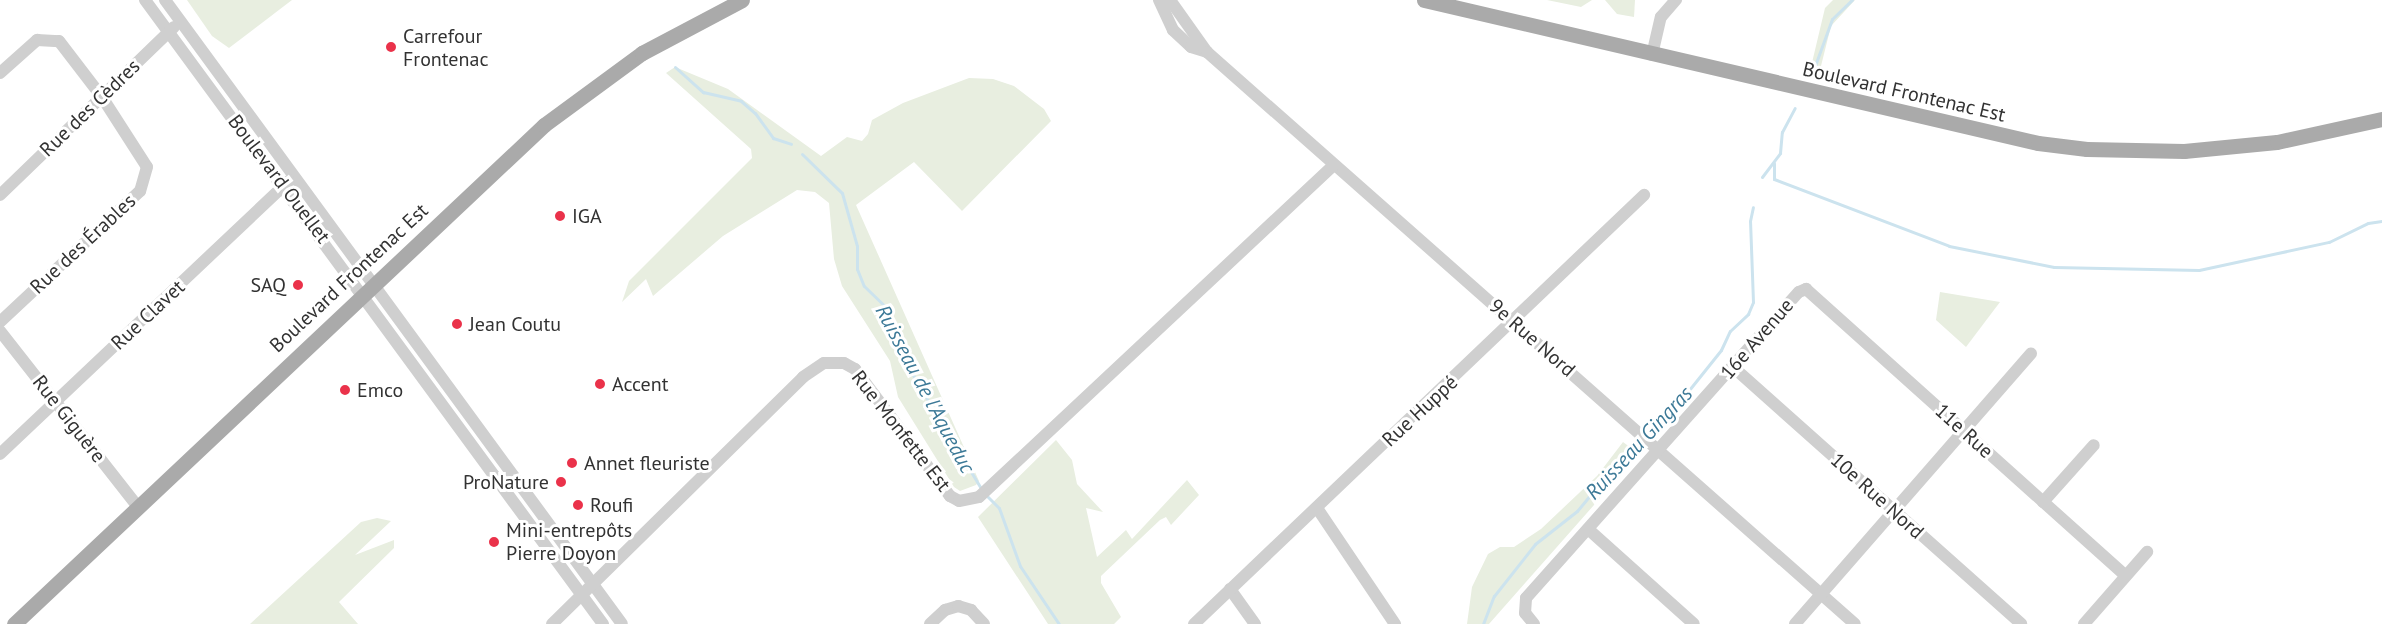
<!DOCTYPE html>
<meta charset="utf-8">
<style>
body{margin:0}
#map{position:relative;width:2382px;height:624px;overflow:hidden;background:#fff;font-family:"PT Sans",sans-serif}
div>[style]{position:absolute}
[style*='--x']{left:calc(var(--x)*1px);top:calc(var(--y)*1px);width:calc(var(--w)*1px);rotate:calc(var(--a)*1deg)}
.green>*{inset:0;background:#e8eee0}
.stream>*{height:3px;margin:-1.5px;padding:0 1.5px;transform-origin:1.5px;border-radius:1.5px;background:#cce3ee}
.minor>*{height:12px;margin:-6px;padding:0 6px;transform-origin:6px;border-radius:6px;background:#cfcfcf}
.major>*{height:15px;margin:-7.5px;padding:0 7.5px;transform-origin:7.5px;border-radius:7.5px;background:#aaa}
.dots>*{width:16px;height:16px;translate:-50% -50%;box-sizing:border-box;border:3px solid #fff;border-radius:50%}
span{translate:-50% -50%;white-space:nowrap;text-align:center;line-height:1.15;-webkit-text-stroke:6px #fff;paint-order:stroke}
.poi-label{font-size:20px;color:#323232}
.left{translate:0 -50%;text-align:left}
.right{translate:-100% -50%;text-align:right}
.street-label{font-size:20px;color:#323232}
.water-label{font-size:21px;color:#3c7997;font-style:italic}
</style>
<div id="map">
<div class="green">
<i style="clip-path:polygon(187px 0,292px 0,229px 48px,212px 36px)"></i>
<i style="clip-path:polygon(1547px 0,1592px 0,1581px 7px)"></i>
<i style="clip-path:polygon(1605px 0,1635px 0,1634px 17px,1617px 14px)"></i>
<i style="clip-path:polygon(1833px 0,1855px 0,1831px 26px,1819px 74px,1810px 71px,1825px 8px)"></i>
<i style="clip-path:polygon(675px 67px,728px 89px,821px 156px,847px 137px,862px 141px,868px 134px,872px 120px,903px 103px,969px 78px,993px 79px,1014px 86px,1044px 109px,1051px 121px,962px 211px,914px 162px,856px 205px,979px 481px,976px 485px,960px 491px,954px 487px,898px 397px,890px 361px,842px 286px,834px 259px,829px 203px,815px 192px,797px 190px,723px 236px,653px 296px,646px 279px,622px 302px,629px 281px,752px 158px,751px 149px,666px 73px)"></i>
<i style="clip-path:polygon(1940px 292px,2000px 302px,1966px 347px,1936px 320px)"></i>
<i style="clip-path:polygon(1056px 440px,1072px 460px,1077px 484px,1103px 512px,1086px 508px,1097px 557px,1126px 530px,1132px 539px,1187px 480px,1199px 495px,1171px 525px,1166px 517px,1160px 520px,1101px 576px,1101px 583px,1121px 617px,1114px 624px,1048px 624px,978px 517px)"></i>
<i style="clip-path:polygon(1623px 442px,1639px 454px,1489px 624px,1467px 624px,1472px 587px,1488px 554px,1500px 547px,1514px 547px,1541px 529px,1597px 476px)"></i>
<i style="clip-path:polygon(377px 518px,391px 521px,355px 555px,394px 540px,394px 548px,339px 602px,358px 624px,250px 624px,361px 522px)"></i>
</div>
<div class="stream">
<i style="--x:675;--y:67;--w:38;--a:42"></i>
<i style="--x:703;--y:92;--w:39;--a:13"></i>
<i style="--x:741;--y:101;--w:18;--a:41"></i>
<i style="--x:755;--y:113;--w:31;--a:54"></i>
<i style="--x:773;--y:138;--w:19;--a:18"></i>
<i style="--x:1813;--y:71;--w:55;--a:-69.9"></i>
<i style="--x:1832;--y:19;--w:28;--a:-44"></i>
<i style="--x:802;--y:154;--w:56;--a:44.3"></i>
<i style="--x:842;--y:193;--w:55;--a:74.2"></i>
<i style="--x:857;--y:246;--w:23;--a:90"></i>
<i style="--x:857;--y:269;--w:18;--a:68"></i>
<i style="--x:864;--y:286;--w:32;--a:44"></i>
<i style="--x:887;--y:308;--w:20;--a:79"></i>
<i style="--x:891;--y:328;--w:56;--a:64.8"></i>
<i style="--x:915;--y:379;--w:130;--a:58.9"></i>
<i style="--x:1774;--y:163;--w:16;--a:90"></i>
<i style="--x:1774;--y:179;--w:187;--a:20.9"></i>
<i style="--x:1949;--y:246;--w:107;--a:11.3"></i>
<i style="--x:2054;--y:267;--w:145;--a:1.2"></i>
<i style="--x:2199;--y:270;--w:133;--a:-12.2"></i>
<i style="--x:2329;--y:242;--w:43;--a:-26"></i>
<i style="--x:2368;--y:223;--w:14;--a:-8"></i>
<i style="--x:1762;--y:177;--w:30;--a:-53"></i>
<i style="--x:1780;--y:153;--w:21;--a:-85"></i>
<i style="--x:1782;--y:132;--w:27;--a:-62"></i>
<i style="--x:1644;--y:435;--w:51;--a:-43.4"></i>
<i style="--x:1681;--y:400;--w:64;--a:-51.3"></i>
<i style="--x:1721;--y:350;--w:21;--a:-65"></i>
<i style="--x:1730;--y:331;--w:25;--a:-43"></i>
<i style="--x:1748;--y:314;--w:13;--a:-67"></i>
<i style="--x:1753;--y:302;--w:81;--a:-92.1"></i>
<i style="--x:1750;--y:221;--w:14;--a:-78"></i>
<i style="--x:986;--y:495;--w:18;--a:45"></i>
<i style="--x:999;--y:508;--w:62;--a:70.1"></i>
<i style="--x:1020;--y:566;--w:70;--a:56.1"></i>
<i style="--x:1483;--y:624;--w:30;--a:-69"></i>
<i style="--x:1494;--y:596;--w:66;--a:-51.7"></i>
<i style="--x:1535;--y:544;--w:53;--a:-38.2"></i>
<i style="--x:1577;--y:511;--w:45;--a:-50.4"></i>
<i style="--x:1606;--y:476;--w:25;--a:-34"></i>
<i style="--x:1627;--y:462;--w:26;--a:-62"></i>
</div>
<div class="minor">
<i style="--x:145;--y:0;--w:774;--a:53.72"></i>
<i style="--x:165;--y:0;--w:773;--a:53.78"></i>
<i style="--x:1159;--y:0;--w:33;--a:65"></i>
<i style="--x:1173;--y:30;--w:25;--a:43"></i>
<i style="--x:1191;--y:47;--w:17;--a:17"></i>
<i style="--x:1170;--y:0;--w:64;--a:54.6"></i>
<i style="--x:1207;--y:52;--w:864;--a:41.44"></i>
<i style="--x:1652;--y:55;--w:39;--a:-77"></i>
<i style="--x:1661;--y:17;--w:23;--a:-49"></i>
<i style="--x:0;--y:73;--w:50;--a:-41.7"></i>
<i style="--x:37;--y:40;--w:22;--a:3"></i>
<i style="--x:59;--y:41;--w:71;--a:52.5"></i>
<i style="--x:102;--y:97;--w:83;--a:57.3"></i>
<i style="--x:147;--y:167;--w:25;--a:106"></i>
<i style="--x:140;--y:191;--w:192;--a:136.9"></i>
<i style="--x:0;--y:195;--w:242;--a:-44"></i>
<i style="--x:0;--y:331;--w:224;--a:51.9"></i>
<i style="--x:1733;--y:367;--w:386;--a:41.7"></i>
<i style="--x:0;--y:454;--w:398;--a:-43.4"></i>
<i style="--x:2043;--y:502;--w:76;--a:-48.2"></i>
<i style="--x:1317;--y:508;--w:140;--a:56.1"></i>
<i style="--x:1588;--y:529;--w:142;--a:41.9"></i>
<i style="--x:1230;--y:589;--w:43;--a:54.5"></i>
<i style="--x:552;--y:624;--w:352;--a:-44.5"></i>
<i style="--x:803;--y:377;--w:25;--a:-34"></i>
<i style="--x:824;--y:363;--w:20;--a:0"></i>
<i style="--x:844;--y:363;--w:13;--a:29"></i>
<i style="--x:855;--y:369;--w:159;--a:53.2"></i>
<i style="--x:950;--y:496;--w:10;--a:29"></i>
<i style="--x:959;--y:501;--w:20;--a:-11"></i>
<i style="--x:979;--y:497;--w:485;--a:-43.1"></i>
<i style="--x:930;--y:624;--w:21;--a:-43"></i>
<i style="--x:945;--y:610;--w:14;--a:-17"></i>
<i style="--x:958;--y:606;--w:14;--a:17"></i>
<i style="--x:971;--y:610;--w:19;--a:47"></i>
<i style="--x:1194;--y:624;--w:622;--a:-43.63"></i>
<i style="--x:1534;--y:624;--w:14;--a:-129"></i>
<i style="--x:1525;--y:613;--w:15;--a:-86"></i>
<i style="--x:1526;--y:598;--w:410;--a:-48.3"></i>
<i style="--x:1799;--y:292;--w:8;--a:-23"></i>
<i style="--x:1806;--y:289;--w:428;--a:41.9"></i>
<i style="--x:1795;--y:624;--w:359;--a:-48.9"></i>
<i style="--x:2084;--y:624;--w:96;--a:-48.8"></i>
</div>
<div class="major">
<i style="--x:1424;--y:0;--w:630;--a:13.11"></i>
<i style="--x:2038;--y:143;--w:49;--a:7"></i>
<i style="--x:2087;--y:149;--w:97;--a:1.2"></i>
<i style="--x:2184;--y:151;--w:93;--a:-5.5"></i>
<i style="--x:2277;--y:142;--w:107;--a:-12.4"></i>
<i style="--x:14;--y:624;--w:728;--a:-43.27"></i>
<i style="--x:544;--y:125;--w:122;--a:-36.3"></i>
<i style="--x:642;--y:53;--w:113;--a:-27.9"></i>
</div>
<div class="dots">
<i style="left:391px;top:47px;background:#ea324a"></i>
<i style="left:560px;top:216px;background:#ea324a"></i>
<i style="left:298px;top:285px;background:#ea324a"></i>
<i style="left:457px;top:324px;background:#ea324a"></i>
<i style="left:600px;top:384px;background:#ea324a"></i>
<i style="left:345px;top:390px;background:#ea324a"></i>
<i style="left:572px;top:463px;background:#ea324a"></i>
<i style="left:561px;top:482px;background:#ea324a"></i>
<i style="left:578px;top:505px;background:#ea324a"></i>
<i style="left:494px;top:542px;background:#ea324a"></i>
</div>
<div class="poi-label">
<span class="left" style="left:403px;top:48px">Carrefour<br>Frontenac</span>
<span class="left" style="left:572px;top:216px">IGA</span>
<span class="right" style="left:286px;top:285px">SAQ</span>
<span class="left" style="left:469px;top:324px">Jean Coutu</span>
<span class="left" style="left:612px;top:384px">Accent</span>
<span class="left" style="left:357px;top:390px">Emco</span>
<span class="left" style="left:584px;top:463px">Annet fleuriste</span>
<span class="right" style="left:549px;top:482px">ProNature</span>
<span class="left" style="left:590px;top:505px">Roufi</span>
<span class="left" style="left:506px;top:542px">Mini-entrepôts<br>Pierre Doyon</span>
</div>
<div class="street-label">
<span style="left:1904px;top:92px;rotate:13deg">Boulevard Frontenac Est</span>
<span style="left:90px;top:108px;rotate:-44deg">Rue des Cèdres</span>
<span style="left:279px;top:179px;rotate:53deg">Boulevard Ouellet</span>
<span style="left:83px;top:244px;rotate:-43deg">Rue des Érables</span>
<span style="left:349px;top:278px;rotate:-43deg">Boulevard Frontenac Est</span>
<span style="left:148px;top:315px;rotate:-43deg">Rue Clavet</span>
<span style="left:1532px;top:338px;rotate:41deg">9e Rue Nord</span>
<span style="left:1757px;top:339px;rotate:-49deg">16e Avenue</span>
<span style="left:1420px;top:411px;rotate:-43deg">Rue Huppé</span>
<span style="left:69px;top:419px;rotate:52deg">Rue Giguère</span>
<span style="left:901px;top:431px;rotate:52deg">Rue Monfette Est</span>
<span style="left:1964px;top:431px;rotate:42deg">11e Rue</span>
<span style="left:1877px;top:496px;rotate:42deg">10e Rue Nord</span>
</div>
<div class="water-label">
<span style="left:925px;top:389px;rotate:62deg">Ruisseau de l'Aqueduc</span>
<span style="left:1639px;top:443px;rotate:-47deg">Ruisseau Gingras</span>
</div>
</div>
